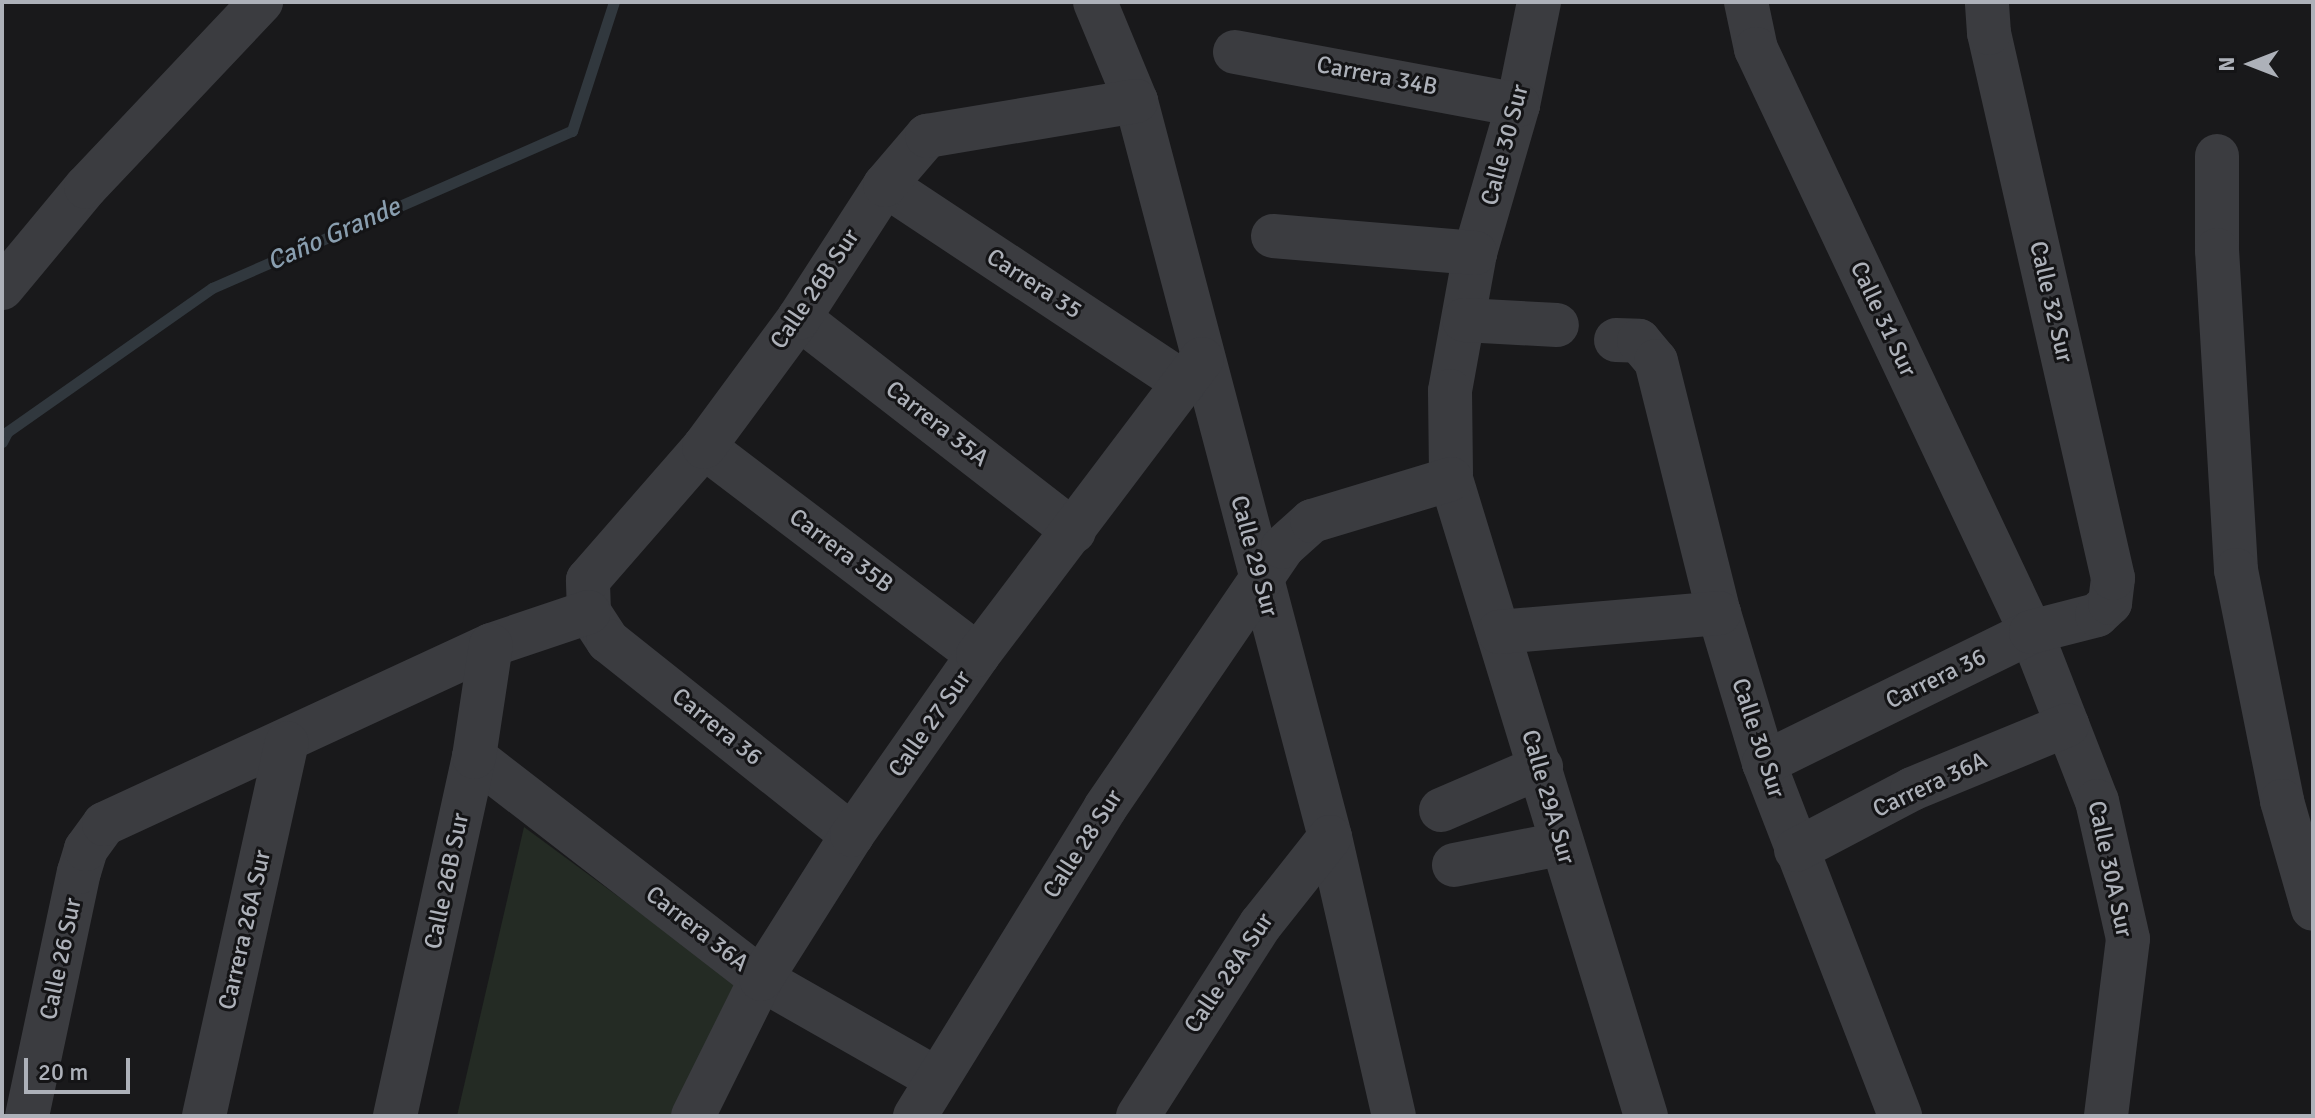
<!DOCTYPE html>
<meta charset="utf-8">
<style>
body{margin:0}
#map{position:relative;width:2315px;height:1118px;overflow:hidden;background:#19191b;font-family:Signika,sans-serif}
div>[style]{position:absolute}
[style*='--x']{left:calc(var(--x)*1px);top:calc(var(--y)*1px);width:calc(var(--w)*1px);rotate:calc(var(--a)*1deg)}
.green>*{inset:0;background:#242b24}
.stream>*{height:11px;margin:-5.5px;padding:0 5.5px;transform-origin:5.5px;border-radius:5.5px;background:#31383e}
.minor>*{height:44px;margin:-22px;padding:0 22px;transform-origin:22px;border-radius:22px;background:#3b3c40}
span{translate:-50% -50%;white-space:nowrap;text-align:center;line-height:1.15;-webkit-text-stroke:6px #141416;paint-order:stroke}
.street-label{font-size:24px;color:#adb1b9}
.water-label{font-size:26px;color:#899eaf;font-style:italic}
.frame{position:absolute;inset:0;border:4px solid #adb1b9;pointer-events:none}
.north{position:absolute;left:2211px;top:24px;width:80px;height:80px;-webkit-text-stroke:6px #141416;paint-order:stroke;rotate:270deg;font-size:22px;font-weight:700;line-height:32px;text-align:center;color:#adb1b9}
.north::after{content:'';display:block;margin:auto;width:28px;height:36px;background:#adb1b9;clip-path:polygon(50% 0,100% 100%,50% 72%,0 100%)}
.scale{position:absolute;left:24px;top:1058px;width:106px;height:36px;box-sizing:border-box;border:4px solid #adb1b9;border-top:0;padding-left:10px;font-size:24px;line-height:28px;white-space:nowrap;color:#adb1b9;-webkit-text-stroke:6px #141416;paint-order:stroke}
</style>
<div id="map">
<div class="green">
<i style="clip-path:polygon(524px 827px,745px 990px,685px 1116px,457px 1116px)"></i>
</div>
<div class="stream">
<i style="--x:2;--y:442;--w:11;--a:-63"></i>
<i style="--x:7;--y:432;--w:251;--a:-35.1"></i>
<i style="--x:212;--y:288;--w:393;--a:-23.6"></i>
<i style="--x:572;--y:131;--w:136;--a:-72"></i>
</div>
<div class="minor">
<i style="--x:1095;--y:2;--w:107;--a:67.5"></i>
<i style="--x:1136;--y:101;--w:761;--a:75.23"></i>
<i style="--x:1330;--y:837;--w:286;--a:77.1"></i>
<i style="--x:1539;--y:2;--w:105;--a:101.5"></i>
<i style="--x:1518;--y:105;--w:154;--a:106.2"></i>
<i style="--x:1475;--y:253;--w:140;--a:100.3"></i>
<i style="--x:1450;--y:391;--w:88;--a:89.3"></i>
<i style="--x:1451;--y:479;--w:666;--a:72.98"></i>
<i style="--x:1746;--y:2;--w:48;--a:78"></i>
<i style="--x:1756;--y:49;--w:645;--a:64.75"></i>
<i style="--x:2031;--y:632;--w:181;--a:68.7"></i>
<i style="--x:2097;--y:801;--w:141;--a:77.3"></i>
<i style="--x:2128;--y:939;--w:178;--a:97.1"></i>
<i style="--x:1235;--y:52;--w:288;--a:10.6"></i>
<i style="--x:2217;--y:156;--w:94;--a:90"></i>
<i style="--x:2217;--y:250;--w:321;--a:86.6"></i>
<i style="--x:2236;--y:570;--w:236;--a:78.7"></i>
<i style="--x:2282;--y:801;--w:112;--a:74"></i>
<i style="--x:885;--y:185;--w:359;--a:33.5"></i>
<i style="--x:1273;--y:236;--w:203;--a:4.8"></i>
<i style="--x:2;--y:288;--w:131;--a:-50.3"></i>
<i style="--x:86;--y:187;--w:255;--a:-46.6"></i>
<i style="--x:799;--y:318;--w:348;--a:37.8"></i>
<i style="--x:1464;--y:320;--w:93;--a:3.1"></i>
<i style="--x:1616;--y:340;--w:23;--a:2"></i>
<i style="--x:1639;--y:341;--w:26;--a:50"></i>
<i style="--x:1656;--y:361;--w:260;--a:76"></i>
<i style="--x:1719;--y:613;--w:157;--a:73.3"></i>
<i style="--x:1764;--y:763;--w:378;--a:68.9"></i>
<i style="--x:704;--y:447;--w:344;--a:37.2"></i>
<i style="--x:589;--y:612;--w:32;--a:-92"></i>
<i style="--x:588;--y:580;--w:176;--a:-48.9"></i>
<i style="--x:704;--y:447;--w:160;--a:-53.6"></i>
<i style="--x:799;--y:318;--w:158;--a:-57.1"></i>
<i style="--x:885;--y:185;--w:65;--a:-49.4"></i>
<i style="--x:927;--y:136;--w:212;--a:-9.5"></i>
<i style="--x:589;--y:612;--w:35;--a:57"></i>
<i style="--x:608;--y:641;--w:312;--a:38.5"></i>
<i style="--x:1499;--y:632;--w:221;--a:-4.9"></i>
<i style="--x:474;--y:757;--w:363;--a:37.7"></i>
<i style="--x:761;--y:979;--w:200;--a:29.6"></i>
<i style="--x:1764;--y:763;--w:297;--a:-26.1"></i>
<i style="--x:2031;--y:632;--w:68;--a:-14.4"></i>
<i style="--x:2097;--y:615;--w:18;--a:-43"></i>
<i style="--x:2110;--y:603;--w:25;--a:-83"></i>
<i style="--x:2113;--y:578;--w:559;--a:-102.82"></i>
<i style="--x:1989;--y:33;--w:31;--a:-94"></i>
<i style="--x:1441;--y:810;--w:109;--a:-23.3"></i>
<i style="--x:1796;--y:850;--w:131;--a:-27.7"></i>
<i style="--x:1912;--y:789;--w:168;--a:-22.4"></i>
<i style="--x:1454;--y:865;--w:108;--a:-11.2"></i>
<i style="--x:27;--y:1116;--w:249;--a:-78"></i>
<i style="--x:79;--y:872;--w:24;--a:-73"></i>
<i style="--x:86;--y:849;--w:31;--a:-54"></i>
<i style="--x:104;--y:824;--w:426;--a:-24.8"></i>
<i style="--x:491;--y:645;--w:103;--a:-18.6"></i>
<i style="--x:204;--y:1116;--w:382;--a:-77.5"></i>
<i style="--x:395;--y:1116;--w:368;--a:-77.6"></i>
<i style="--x:474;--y:757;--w:113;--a:-81.4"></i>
<i style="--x:693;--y:1116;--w:153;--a:-63.6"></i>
<i style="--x:761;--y:979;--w:170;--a:-57.7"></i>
<i style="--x:852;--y:835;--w:220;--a:-55"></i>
<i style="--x:978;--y:655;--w:371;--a:-52.9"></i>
<i style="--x:915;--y:1116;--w:362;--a:-58.3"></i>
<i style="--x:1105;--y:808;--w:316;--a:-55.7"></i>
<i style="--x:1283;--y:547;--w:39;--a:-42"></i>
<i style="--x:1312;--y:521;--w:145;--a:-16.8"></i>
<i style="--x:1138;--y:1116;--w:228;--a:-57.4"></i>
<i style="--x:1261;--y:924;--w:111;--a:-51.6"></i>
</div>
<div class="street-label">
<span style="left:1377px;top:76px;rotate:11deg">Carrera 34B</span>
<span style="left:1505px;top:145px;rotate:-75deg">Calle 30 Sur</span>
<span style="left:1034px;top:284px;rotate:33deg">Carrera 35</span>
<span style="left:815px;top:289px;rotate:-56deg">Calle 26B Sur</span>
<span style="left:2051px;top:302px;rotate:77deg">Calle 32 Sur</span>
<span style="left:1883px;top:319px;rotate:65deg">Calle 31 Sur</span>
<span style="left:937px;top:424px;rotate:38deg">Carrera 35A</span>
<span style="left:841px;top:551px;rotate:37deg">Carrera 35B</span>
<span style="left:1254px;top:556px;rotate:75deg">Calle 29 Sur</span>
<span style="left:1936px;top:679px;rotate:-26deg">Carrera 36</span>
<span style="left:930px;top:724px;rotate:-55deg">Calle 27 Sur</span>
<span style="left:717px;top:727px;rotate:39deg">Carrera 36</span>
<span style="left:1758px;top:738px;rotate:72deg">Calle 30 Sur</span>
<span style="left:1930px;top:785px;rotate:-25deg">Carrera 36A</span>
<span style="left:1548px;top:797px;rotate:74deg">Calle 29A Sur</span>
<span style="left:1083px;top:844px;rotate:-57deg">Calle 28 Sur</span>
<span style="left:2110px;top:869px;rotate:78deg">Calle 30A Sur</span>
<span style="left:447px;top:881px;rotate:-78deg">Calle 26B Sur</span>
<span style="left:697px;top:929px;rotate:38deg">Carrera 36A</span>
<span style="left:245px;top:930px;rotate:-77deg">Carrera 26A Sur</span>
<span style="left:61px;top:959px;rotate:-78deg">Calle 26 Sur</span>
<span style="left:1229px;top:973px;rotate:-56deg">Calle 28A Sur</span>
</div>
<div class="water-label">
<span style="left:334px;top:235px;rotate:-24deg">Caño Grande</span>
</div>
<div class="frame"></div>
<div class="north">N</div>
<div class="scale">20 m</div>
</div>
